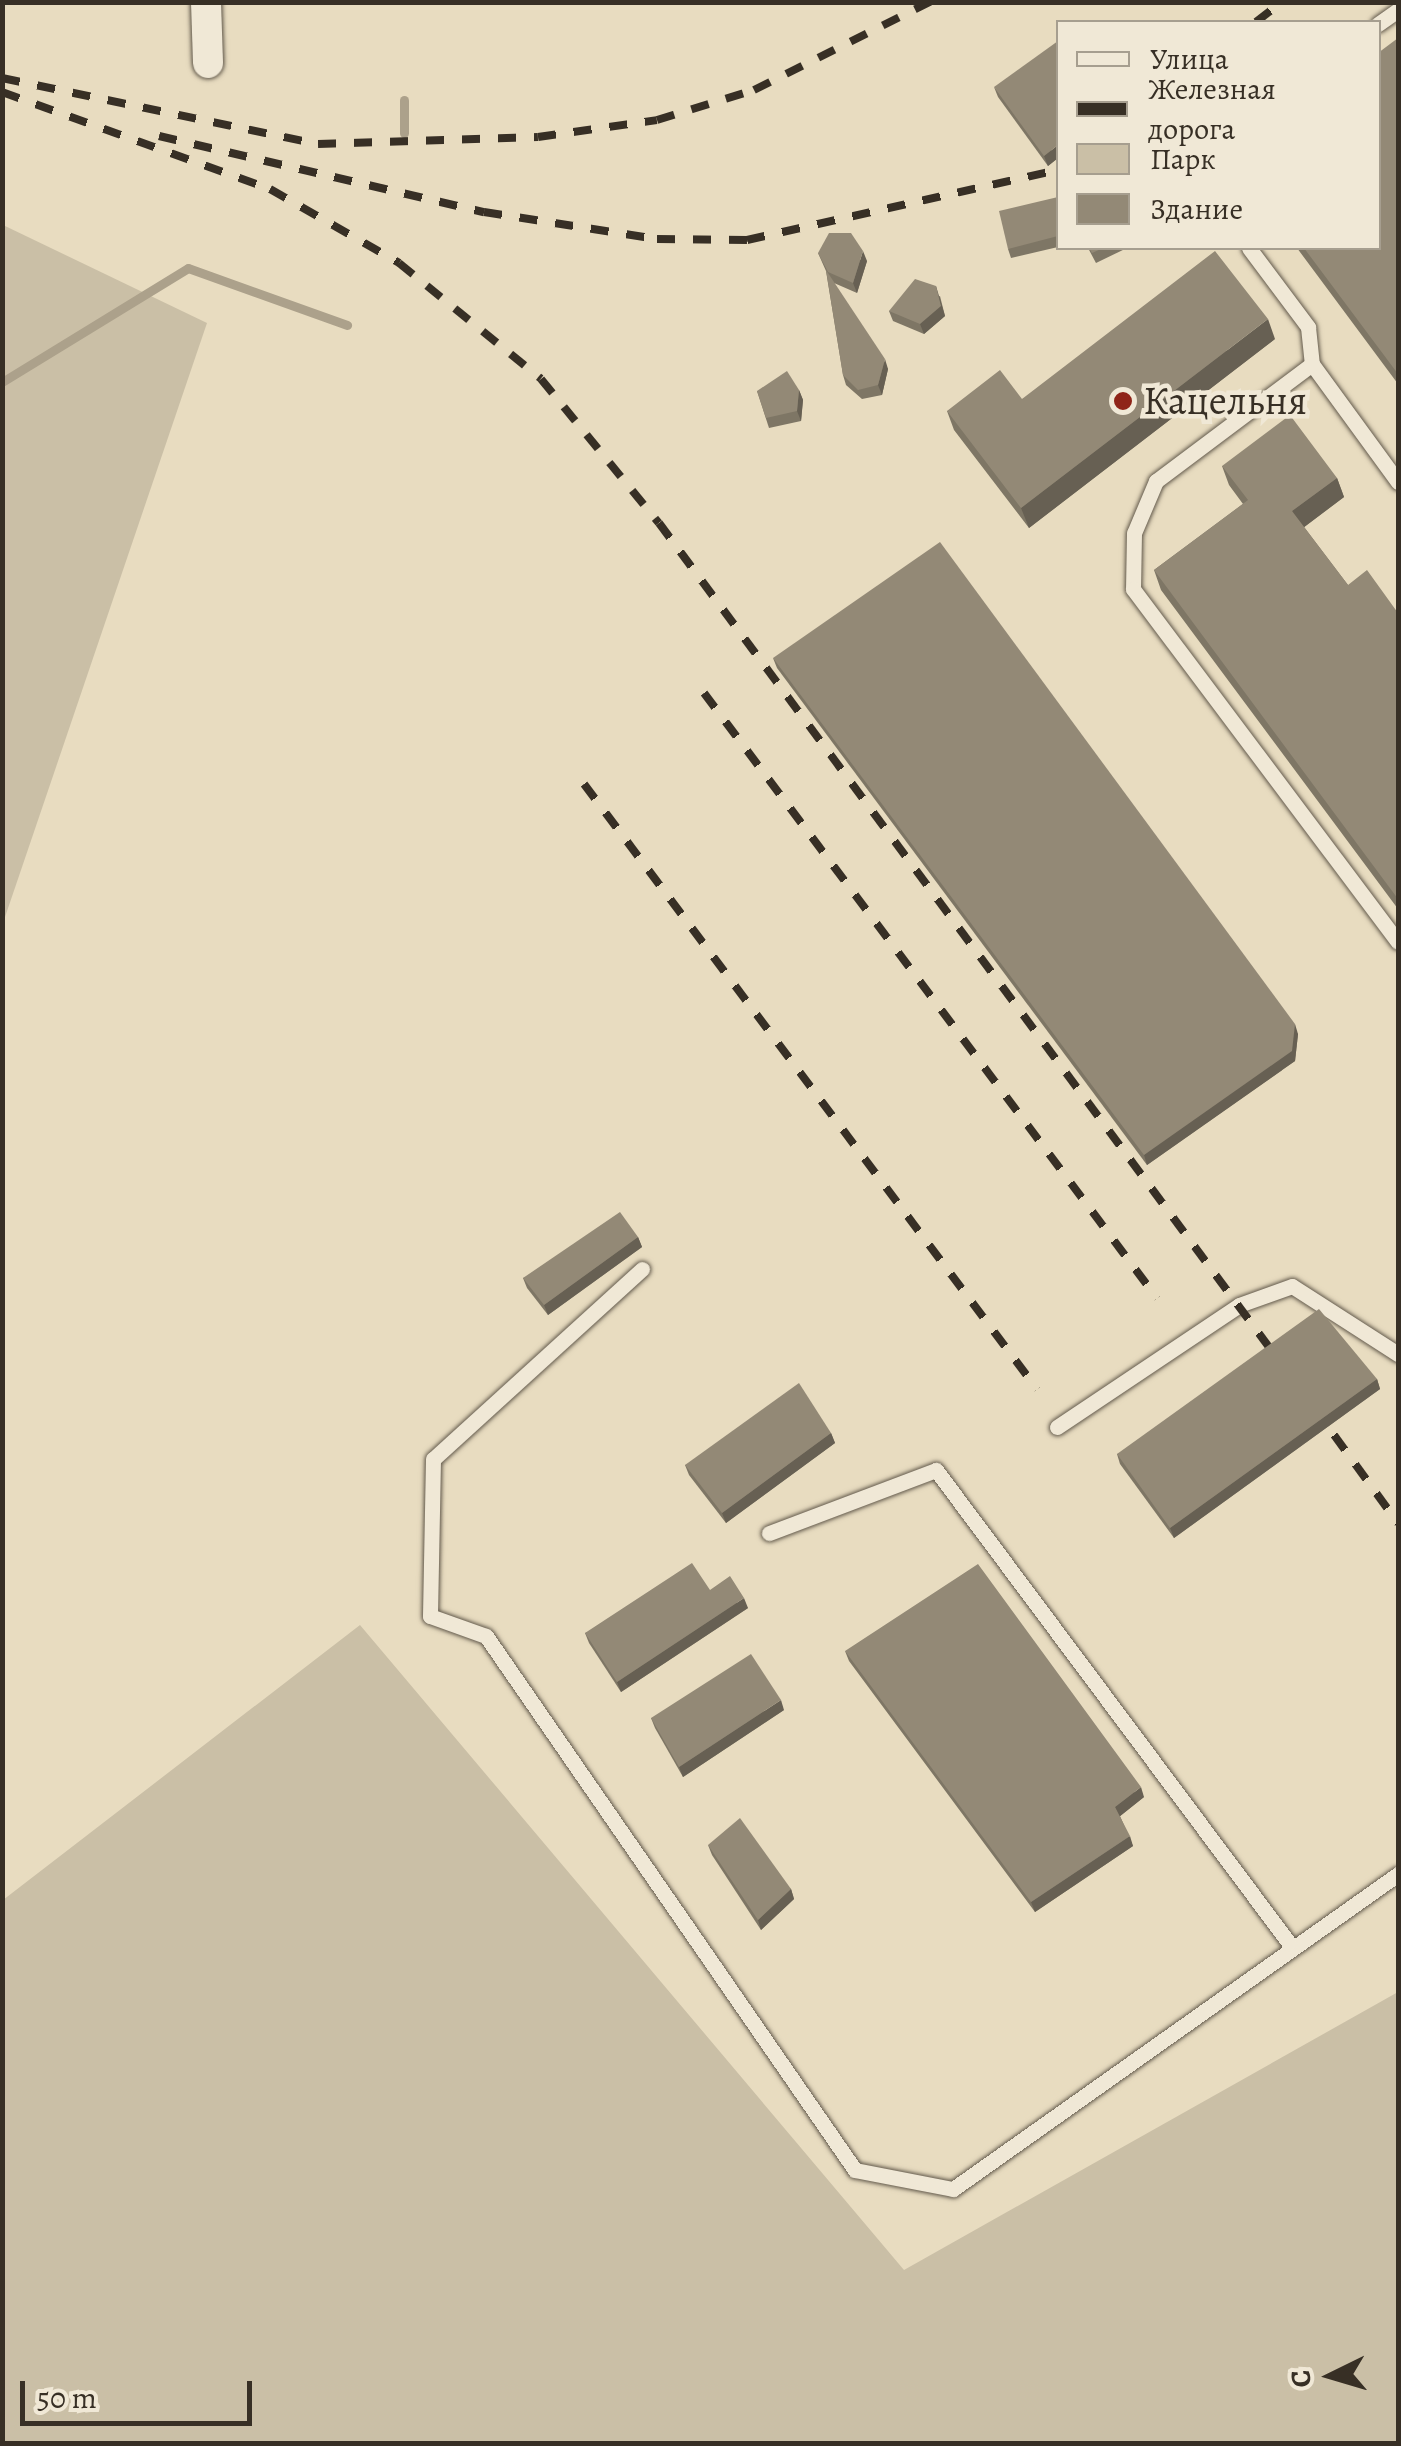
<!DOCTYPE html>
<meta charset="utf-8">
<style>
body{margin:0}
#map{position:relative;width:1401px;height:2446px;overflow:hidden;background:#e8dcc0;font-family:Alegreya,serif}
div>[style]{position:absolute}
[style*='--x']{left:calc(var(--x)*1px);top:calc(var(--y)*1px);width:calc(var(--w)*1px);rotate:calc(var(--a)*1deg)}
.green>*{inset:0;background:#cabfa6}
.stream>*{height:9px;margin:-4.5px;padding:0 4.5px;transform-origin:4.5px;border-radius:4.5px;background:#aca18b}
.roads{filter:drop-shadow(0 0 2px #635a4c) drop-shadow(0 0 2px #635a4c)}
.service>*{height:15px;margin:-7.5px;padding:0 7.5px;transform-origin:7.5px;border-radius:7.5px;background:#f0e8d6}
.minor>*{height:30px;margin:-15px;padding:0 15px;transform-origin:15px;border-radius:15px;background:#f0e8d6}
.rail>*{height:8px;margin-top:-4px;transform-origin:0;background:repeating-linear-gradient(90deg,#372f25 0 18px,transparent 0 36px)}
.wall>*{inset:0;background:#7e7665}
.shaded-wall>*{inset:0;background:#676053}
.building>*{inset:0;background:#938976}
.dots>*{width:28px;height:28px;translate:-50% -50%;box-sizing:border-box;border:5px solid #f0e8d6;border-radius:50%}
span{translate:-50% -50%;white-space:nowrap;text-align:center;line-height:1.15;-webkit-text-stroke:9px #f0e8d6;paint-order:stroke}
.poi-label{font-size:40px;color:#372f25}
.left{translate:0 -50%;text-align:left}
.frame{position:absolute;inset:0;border:5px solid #372f25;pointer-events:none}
.legend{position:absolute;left:1056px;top:20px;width:325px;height:230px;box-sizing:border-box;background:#f0e8d6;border:2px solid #a69e8f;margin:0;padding:12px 18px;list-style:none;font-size:30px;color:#372f25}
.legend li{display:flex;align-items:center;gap:20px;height:50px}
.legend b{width:50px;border:2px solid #a69e8f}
.north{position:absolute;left:1281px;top:2326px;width:100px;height:100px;-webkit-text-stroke:8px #f0e8d6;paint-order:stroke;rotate:265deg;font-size:28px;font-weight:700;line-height:40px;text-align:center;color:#372f25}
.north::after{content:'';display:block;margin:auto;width:35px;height:45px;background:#372f25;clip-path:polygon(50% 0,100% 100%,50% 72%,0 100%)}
.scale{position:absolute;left:20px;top:2381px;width:232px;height:45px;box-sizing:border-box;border:5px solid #372f25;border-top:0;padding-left:12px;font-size:30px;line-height:35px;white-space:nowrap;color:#372f25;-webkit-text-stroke:8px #f0e8d6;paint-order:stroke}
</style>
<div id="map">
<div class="green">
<i style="clip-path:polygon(3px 225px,207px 323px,3px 923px)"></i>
<i style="clip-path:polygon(360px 1625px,904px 2270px,1398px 1992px,1398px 2443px,3px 2443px,3px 1900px)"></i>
</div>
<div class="stream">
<i style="--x:404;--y:133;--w:33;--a:-90"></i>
<i style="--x:2;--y:382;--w:218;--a:-31.5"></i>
<i style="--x:188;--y:268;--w:169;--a:19.7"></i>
</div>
<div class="roads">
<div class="service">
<i style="--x:1378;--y:24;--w:24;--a:-35"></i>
<i style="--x:1249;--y:248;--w:99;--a:53.2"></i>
<i style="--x:1308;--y:327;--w:37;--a:84"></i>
<i style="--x:1398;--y:482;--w:146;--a:-126.1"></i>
<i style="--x:1312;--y:364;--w:195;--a:143.1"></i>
<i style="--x:1156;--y:481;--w:56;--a:112.9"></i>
<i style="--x:1134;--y:533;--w:56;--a:91"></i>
<i style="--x:1133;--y:589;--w:441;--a:53.1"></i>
<i style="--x:642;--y:1269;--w:282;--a:137.7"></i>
<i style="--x:433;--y:1459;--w:157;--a:91.1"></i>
<i style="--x:430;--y:1616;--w:59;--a:19.7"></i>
<i style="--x:486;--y:1636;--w:649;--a:55.36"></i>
<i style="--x:855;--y:2170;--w:100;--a:11"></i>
<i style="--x:953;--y:2189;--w:545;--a:-35.29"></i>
<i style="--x:1057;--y:1427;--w:219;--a:-33.8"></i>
<i style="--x:1239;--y:1305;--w:56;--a:-19.7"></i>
<i style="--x:1292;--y:1286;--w:126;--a:32.7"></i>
<i style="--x:769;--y:1533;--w:178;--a:-20.7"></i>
<i style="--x:936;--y:1470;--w:590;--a:53.27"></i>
</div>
<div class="minor">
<i style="--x:206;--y:2;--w:61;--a:88.1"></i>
</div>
</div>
<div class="rail">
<i style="--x:1256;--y:22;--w:33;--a:-38"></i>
<i style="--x:2;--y:78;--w:323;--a:11.8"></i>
<i style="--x:318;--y:144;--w:220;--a:-1.8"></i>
<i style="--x:538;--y:137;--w:120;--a:-8.1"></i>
<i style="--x:657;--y:120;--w:102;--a:-17.2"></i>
<i style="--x:754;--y:90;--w:197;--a:-26.6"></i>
<i style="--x:2;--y:92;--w:285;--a:19.9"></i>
<i style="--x:270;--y:189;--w:149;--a:29.8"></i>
<i style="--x:399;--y:263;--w:183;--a:39.2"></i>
<i style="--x:541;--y:379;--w:186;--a:50.7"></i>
<i style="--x:659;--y:523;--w:1049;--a:53.49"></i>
<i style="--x:159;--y:136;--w:334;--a:13.2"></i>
<i style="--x:484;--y:212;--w:175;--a:8.9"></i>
<i style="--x:657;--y:239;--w:90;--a:0.6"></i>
<i style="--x:747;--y:240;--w:319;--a:-12.7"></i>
<i style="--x:704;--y:693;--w:756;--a:53.18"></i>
<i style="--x:584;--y:784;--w:756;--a:53.18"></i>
<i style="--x:1313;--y:1406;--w:145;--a:54"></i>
</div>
<div class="wall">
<i style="clip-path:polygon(1398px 38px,1398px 384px,1297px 248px,1378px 248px)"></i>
<i style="clip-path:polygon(994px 87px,1058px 158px,1048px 166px,998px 97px)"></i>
<i style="clip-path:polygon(1058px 197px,1058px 247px,1011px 258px,1008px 249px)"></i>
<i style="clip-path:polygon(1088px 248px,1127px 248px,1096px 263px)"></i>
<i style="clip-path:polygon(818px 253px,867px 261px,857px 293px,834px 283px,888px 369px,882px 395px,862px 399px,846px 385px,843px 375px,826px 271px)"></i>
<i style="clip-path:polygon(940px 296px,945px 316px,924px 334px,893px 321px,889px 311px)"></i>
<i style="clip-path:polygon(1275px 339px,1029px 528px,954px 430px,947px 411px,1022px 399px)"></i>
<i style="clip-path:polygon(799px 390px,803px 400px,801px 421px,769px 428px,757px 391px)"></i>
<i style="clip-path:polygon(1222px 466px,1337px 478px,1344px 497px,1304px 527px,1348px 585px,1398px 613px,1398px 909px,1161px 590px,1154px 570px,1243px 504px,1229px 485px)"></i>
<i style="clip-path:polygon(773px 658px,1298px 1034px,1295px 1061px,1147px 1165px,777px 668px)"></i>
<i style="clip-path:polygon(638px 1237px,642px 1247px,548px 1315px,527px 1288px,523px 1278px)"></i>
<i style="clip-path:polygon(1377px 1379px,1380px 1389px,1174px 1538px,1120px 1464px,1117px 1454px)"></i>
<i style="clip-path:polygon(831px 1433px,835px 1443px,726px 1523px,689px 1475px,685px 1465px)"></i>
<i style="clip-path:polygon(710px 1590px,748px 1608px,621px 1692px,589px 1643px,585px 1633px)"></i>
<i style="clip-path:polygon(845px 1651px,1144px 1797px,1120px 1816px,1133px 1846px,1035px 1912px,849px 1661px)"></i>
<i style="clip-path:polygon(784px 1710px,683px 1777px,655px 1728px,651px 1718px)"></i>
<i style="clip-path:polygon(708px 1845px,791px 1889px,794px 1899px,761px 1930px,712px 1855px)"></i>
</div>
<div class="shaded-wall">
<i style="clip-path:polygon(1058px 145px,1058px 158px,1048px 166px,1044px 156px)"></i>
<i style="clip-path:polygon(863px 251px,867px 261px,857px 293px,853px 283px)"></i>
<i style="clip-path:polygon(936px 286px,945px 316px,924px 334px,920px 324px)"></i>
<i style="clip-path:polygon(1268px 319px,1275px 339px,1029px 528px,1021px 508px)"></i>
<i style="clip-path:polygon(885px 359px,888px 369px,882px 395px,878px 385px)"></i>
<i style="clip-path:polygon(799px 390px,803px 400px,801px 421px,797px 411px)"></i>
<i style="clip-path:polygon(1337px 478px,1344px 497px,1299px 531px,1292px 511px)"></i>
<i style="clip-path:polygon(1295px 1024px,1298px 1034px,1295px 1061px,1147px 1165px,1144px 1155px)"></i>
<i style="clip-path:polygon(638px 1237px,642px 1247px,548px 1315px,544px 1305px)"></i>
<i style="clip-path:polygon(1377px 1379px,1380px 1389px,1174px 1538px,1170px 1528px)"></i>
<i style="clip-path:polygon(831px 1433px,835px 1443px,726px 1523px,722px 1513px)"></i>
<i style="clip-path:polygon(744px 1598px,748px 1608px,621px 1692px,617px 1682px)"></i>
<i style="clip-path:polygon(781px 1700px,784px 1710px,683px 1777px,679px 1767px)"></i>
<i style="clip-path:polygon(1141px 1787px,1144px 1797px,1119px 1817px,1115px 1807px)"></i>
<i style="clip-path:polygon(1130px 1836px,1133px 1846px,1035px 1912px,1031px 1902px)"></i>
<i style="clip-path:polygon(791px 1889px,794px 1899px,761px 1930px,758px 1920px)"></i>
</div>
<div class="building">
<i style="clip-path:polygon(1398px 38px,1398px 374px,1304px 248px,1378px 248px,1378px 53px)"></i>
<i style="clip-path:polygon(1058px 41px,1058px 145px,1044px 156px,994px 87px)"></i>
<i style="clip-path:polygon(1058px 197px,1058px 236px,1008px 249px,999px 211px)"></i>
<i style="clip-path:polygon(829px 233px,851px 233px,863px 251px,853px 283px,828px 272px,818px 253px)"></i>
<i style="clip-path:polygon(1089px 248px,1103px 248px,1092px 253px)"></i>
<i style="clip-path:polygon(1215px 251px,1268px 319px,1021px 508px,947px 411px,1000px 370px,1022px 399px)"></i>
<i style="clip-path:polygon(826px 270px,885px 359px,878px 385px,858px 390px,843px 375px)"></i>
<i style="clip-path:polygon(915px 279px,936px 286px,941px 306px,920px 324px,889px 311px)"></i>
<i style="clip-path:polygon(787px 371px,799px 390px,797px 411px,766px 418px,757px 391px)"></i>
<i style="clip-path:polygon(1290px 415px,1337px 478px,1292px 511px,1348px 585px,1367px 570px,1398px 613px,1398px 899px,1154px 570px,1248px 500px,1222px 466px)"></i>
<i style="clip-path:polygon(940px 542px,1295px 1024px,1292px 1051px,1144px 1155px,773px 658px)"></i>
<i style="clip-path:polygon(620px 1212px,638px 1237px,544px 1305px,523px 1278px)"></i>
<i style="clip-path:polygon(1319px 1309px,1377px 1379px,1170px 1528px,1117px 1454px)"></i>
<i style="clip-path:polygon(799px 1383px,831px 1433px,722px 1513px,685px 1465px)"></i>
<i style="clip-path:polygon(692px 1563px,710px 1590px,730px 1576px,744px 1598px,617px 1682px,585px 1633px)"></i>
<i style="clip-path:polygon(978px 1564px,1141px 1787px,1115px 1807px,1130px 1836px,1031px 1902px,845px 1651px)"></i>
<i style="clip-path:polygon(751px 1654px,781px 1700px,679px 1767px,651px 1718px)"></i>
<i style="clip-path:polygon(740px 1818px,791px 1889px,758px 1920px,708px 1845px)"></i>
</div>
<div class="dots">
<i style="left:1123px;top:401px;background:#8f2418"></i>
</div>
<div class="poi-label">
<span class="left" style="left:1143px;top:401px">Кацельня</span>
</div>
<div class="frame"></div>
<ul class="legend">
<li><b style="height:12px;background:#f0e8d6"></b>Улица</li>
<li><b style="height:12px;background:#372f25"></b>Железная дорога</li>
<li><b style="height:28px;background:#cabfa6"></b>Парк</li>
<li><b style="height:28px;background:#938976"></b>Здание</li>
</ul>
<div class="north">С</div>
<div class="scale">50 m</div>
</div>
